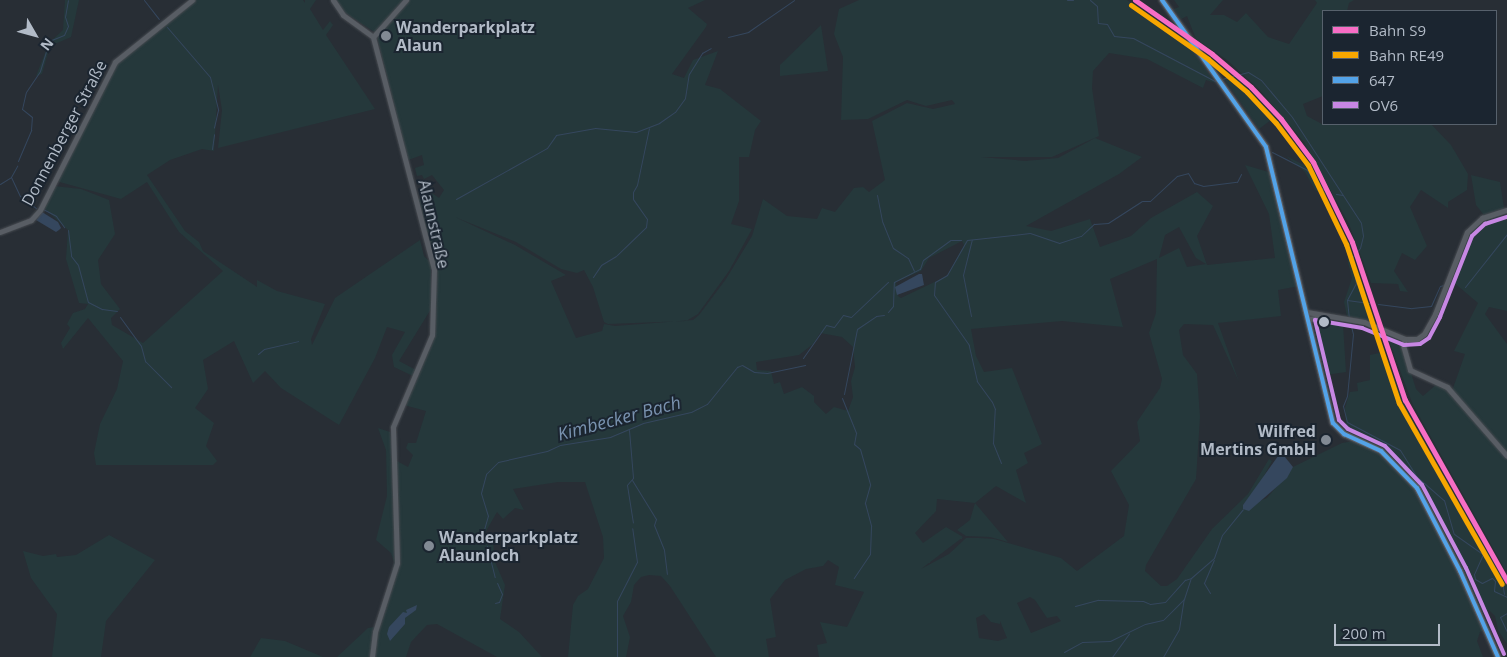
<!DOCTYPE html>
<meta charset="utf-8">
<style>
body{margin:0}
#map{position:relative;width:1507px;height:657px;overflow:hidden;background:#282e35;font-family:"Open Sans",sans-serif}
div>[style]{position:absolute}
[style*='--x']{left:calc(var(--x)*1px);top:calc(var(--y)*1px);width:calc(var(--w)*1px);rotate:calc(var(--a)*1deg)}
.green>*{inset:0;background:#25383b}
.water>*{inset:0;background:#35475e}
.stream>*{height:1px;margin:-0.5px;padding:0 0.5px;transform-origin:0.5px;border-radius:0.5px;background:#35475e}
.roads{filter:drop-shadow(0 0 1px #464a50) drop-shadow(0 0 1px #464a50)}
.minor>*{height:5px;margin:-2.5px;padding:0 2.5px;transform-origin:2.5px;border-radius:2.5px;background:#585d64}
.major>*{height:6px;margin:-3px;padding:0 3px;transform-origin:3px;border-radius:3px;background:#5a5f66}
.bus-1>*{height:4px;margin:-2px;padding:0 2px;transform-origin:2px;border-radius:2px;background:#53a3e8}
.bus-2>*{height:4px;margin:-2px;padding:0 2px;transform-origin:2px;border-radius:2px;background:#c787e3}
.rail-1>*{height:5px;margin:-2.5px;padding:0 2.5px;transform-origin:2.5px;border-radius:2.5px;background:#f76dc5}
.rail-2>*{height:5px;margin:-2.5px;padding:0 2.5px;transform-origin:2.5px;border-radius:2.5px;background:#f7a600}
.dots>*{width:14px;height:14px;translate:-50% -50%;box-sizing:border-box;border:2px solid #1b2530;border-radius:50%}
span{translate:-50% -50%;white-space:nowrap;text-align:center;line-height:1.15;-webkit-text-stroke:4px #1b2530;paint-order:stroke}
.poi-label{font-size:16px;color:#b2bbc7;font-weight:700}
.left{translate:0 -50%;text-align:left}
.right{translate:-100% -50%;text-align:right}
.street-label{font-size:16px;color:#b2bbc7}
.water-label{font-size:18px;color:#7992af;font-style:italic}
.legend{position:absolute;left:1322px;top:10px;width:175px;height:115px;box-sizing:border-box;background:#1b2530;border:1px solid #57616c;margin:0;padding:6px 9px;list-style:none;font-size:15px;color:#b2bbc7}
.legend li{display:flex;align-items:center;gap:10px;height:25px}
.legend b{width:25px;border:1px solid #57616c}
.north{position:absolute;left:10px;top:10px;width:50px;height:50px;-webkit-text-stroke:4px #1b2530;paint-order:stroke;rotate:128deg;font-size:14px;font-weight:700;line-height:20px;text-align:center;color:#b2bbc7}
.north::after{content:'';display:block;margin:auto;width:18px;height:22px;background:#b2bbc7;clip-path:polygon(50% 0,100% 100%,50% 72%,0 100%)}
.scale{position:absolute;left:1334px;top:624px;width:106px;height:22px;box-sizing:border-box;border:2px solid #b2bbc7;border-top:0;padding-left:6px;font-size:15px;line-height:18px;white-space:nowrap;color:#b2bbc7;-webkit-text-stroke:4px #1b2530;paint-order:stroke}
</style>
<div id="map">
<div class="green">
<i style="clip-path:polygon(65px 0,79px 0,71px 37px,50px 46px,42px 74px,36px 76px,49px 43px,63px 30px)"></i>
<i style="clip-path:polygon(194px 0,303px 0,305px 3px,305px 0,316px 0,310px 9px,323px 30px,330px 21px,333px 25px,326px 35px,375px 109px,218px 148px,222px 110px,218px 85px,214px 151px,202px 149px,170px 160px,147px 175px,185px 231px,199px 242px,203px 251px,257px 287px,257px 280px,277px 291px,325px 304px,311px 339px,312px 345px,335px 298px,420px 240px,424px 256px,431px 263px,431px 309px,399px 361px,416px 370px,413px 376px,394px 367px,392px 355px,405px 332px,387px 327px,375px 358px,339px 425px,281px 388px,265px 371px,253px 383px,234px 341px,203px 360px,208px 389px,195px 408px,214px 423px,206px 446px,217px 461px,213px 465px,96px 465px,94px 453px,100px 424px,117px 389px,123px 361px,88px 318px,63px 349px,61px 343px,70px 328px,67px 324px,73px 313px,85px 309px,88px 304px,79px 303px,66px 259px,68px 230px,43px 207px,54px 186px,81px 189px,109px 200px,115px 234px,98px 260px,101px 284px,120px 309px,111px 318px,112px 325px,143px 343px,223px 271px,179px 232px,147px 182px,121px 199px,56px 181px,117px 64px)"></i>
<i style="clip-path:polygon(evenodd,336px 0,705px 0,688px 8px,707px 24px,706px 27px,672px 74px,684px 78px,693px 60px,718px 51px,705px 85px,720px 89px,761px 121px,755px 130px,749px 157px,739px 157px,739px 201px,731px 224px,752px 229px,729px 271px,698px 314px,686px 321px,608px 324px,604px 322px,593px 287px,584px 270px,577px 273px,561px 269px,516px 242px,455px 217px,515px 245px,566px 275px,551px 281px,576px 338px,602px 331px,604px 324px,615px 326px,693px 320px,699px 315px,726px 279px,752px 236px,763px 199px,787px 216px,817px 219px,822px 208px,835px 212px,854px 188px,863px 187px,869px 192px,885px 180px,872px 121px,907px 103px,933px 109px,955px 104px,952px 100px,926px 106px,907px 100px,868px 119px,841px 120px,843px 57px,834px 34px,839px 9px,859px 0,1127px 0,1187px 42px,1215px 83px,1206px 80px,1203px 88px,1147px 59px,1109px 53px,1093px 71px,1092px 88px,1099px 136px,1052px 157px,981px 157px,1025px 161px,1058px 158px,1095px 138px,1142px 157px,1119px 174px,1026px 226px,1051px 231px,1090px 219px,1100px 247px,1131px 236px,1151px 218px,1197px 192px,1213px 206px,1197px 236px,1207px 265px,1275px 258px,1269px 214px,1245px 165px,1272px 173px,1299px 286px,1278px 290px,1281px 316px,1218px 323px,1239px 382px,1213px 325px,1184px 324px,1179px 330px,1183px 355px,1197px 374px,1200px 417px,1196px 479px,1146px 565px,1145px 571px,1161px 586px,1167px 586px,1177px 579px,1212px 529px,1248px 494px,1269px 459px,1272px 461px,1255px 492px,1243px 505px,1253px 507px,1257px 502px,1267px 498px,1293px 467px,1342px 443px,1354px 441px,1355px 436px,1346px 424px,1345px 408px,1348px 398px,1350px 392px,1358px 391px,1357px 383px,1370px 380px,1370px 355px,1384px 352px,1407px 409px,1435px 463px,1507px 585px,1507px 644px,1498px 630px,1495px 616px,1489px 610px,1481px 614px,1485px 630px,1480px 632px,1477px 641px,1483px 657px,819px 657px,817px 645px,827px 643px,820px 622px,847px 627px,864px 592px,835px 585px,839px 567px,828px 560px,823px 566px,806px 569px,785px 580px,770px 599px,776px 637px,766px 639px,769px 657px,716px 657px,670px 586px,661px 576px,649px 575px,641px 577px,634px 585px,631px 602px,623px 616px,630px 637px,626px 657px,568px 657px,573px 605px,578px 596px,588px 589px,604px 558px,603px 537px,585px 482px,558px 482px,513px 489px,524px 510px,515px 508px,503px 519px,497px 512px,485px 533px,493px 542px,495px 562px,505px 585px,500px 619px,519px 632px,542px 657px,497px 657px,437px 624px,427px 625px,411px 642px,406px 657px,337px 657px,368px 628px,375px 627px,391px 578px,394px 562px,391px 553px,376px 540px,387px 496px,386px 450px,378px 428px,390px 432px,395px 460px,408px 467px,413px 455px,406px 448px,408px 443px,416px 443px,426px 411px,404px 405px,433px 335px,435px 279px,417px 201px,429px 191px,439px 198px,444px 190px,432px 175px,424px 179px,422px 175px,417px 176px,415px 168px,424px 165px,422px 155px,408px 160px,376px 33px,344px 12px,336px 0,1179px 227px,1196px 258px,1206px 264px,1187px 267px,1179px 248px,1159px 258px,1165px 235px,1179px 227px,336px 0,962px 241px,964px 245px,947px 276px,901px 298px,898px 296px,896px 282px,921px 271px,929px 258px,962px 241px,336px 0,1157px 259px,1156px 313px,1149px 333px,1162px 379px,1160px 388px,1137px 422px,1140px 441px,1111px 471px,1129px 505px,1124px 536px,1077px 571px,1061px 558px,994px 539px,979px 538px,966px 538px,949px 554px,921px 569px,963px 537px,946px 527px,923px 543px,915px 533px,936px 511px,937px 499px,975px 503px,970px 520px,957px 530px,966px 536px,990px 537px,1008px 542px,975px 503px,996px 486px,1026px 503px,1016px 470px,1028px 463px,1024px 453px,1042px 444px,1012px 368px,984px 372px,976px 356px,971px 329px,1062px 321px,1123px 327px,1110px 279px,1157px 259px,336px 0,820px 333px,842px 337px,853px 347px,855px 367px,851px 381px,853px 397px,848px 411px,834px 407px,826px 414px,814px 402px,814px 396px,802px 387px,784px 394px,780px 382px,774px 384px,771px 371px,757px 370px,756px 362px,799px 355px,813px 344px,820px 333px,336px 0,1030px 597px,1035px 600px,1047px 618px,1057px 616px,1061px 621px,1031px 633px,1017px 603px,1030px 597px,336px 0,984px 614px,991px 622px,1000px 624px,1000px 621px,1007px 638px,998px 641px,979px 638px,976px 618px,984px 614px)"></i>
<i style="clip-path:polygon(1174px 0,1223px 0,1210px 15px,1224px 15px,1237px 22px,1246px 13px,1268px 37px,1289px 44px,1317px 3px,1315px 0,1354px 0,1349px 3px,1347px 11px,1323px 11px,1323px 96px,1303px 104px,1307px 116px,1322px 124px,1431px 124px,1451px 145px,1468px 174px,1467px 190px,1448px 202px,1448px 208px,1421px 190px,1410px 207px,1427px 246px,1415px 260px,1402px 253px,1394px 271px,1408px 292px,1400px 291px,1398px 284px,1371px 283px,1349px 224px,1304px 142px,1259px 89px,1227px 60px,1196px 39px,1187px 16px,1181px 19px,1174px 9px,1179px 7px)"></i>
<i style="clip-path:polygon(821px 25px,828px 71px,780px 76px,780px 65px)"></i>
<i style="clip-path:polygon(1235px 75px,1275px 117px,1259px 129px,1225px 80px)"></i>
<i style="clip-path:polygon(1286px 156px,1314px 170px,1328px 196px,1315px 190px,1305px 172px)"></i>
<i style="clip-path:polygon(1471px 175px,1500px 182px,1504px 208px,1484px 215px,1476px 205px)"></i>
<i style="clip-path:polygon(1507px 215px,1507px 311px,1489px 307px,1485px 314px,1507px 344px,1507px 453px,1452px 391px,1465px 354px,1454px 351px,1478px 303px,1452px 281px,1464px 242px,1472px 230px,1488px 219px)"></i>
<i style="clip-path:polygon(1350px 246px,1374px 323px,1347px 316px,1344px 302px,1352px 278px,1348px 263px)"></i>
<i style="clip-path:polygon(1317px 320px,1348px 323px,1343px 324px,1346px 372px,1325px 375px,1313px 323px)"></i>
<i style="clip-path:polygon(1386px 333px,1401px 341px,1416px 389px,1423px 396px,1437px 384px,1446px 388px,1507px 458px,1507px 573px,1413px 405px)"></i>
<i style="clip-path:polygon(109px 535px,155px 560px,106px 621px,101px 657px,52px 657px,57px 614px,31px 578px,23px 551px,43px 556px,56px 554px,57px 557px,76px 555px)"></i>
<i style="clip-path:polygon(261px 638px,285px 641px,323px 657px,250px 657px)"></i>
</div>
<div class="water">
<i style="clip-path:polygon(42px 212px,58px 222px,61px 228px,59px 230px,56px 232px,36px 220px)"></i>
<i style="clip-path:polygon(919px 274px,922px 274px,924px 285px,897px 295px,895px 287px)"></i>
<i style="clip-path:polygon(1281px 452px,1293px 467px,1287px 478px,1249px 511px,1243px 509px,1243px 505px)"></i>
<i style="clip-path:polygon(417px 605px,416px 610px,405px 618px,405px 624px,390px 641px,387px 634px,389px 627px,403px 612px,407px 613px,406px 610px)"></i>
</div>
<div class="stream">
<i style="--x:144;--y:0;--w:24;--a:52"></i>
<i style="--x:1067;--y:0;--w:6;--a:0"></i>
<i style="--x:1090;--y:0;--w:9;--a:41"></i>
<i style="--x:1097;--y:6;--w:17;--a:87"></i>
<i style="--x:1098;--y:23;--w:9;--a:6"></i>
<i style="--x:1107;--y:24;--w:14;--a:60"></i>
<i style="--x:1114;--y:36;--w:19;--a:6"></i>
<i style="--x:1133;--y:38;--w:93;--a:27.7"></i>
<i style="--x:167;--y:27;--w:66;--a:49.3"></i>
<i style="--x:210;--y:77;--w:34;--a:76"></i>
<i style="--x:218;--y:110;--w:18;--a:103"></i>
<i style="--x:728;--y:37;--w:21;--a:-14"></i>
<i style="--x:748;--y:32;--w:56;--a:-34.8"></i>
<i style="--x:1222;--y:79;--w:27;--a:-15"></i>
<i style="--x:1248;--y:72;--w:15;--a:32"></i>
<i style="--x:1261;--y:80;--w:48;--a:50"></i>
<i style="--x:1292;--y:117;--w:126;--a:56.9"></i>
<i style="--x:1361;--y:223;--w:13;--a:81"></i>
<i style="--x:1363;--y:236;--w:12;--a:104"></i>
<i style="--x:1360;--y:248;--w:13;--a:129"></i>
<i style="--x:1352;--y:258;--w:25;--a:81"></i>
<i style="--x:1356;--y:283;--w:19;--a:118"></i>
<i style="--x:1347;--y:300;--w:18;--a:84"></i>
<i style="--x:212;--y:149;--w:15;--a:-82"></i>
<i style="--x:1272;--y:152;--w:39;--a:27"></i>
<i style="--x:1307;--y:170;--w:17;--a:57"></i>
<i style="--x:1316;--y:184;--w:14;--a:36"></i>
<i style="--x:18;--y:161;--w:34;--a:-67"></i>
<i style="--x:31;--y:130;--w:13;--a:-86"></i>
<i style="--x:32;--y:117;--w:13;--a:-141"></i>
<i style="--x:22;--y:109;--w:17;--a:-77"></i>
<i style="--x:26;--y:92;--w:25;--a:-56"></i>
<i style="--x:40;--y:71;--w:31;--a:-73"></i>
<i style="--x:49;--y:41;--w:16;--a:-22"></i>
<i style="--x:64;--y:35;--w:10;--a:-66"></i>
<i style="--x:68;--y:26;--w:9;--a:-108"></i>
<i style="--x:65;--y:17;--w:17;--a:-80"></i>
<i style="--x:11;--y:177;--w:21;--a:65"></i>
<i style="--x:20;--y:196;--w:20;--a:37"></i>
<i style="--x:0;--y:184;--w:13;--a:-32"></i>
<i style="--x:11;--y:177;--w:13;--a:-61"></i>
<i style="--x:1336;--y:194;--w:7;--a:8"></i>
<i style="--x:877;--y:195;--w:26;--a:79"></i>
<i style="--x:882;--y:221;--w:29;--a:68"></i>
<i style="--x:893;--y:248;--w:18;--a:34"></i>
<i style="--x:908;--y:258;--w:14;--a:65"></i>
<i style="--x:456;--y:199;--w:104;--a:-29.3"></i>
<i style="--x:547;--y:148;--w:16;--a:-55"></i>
<i style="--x:556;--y:135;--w:40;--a:-10"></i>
<i style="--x:595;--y:128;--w:41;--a:5.6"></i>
<i style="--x:636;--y:132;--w:25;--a:-21"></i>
<i style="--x:659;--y:123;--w:19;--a:-35"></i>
<i style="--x:675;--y:112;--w:17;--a:-54"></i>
<i style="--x:685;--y:98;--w:24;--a:-81"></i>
<i style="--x:689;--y:74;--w:25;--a:-58"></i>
<i style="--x:702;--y:53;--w:10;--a:-29"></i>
<i style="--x:43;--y:209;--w:15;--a:28"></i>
<i style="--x:56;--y:216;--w:14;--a:54"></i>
<i style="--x:68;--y:230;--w:26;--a:83"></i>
<i style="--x:71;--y:256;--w:11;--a:52"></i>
<i style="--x:78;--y:265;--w:38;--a:75"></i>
<i style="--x:88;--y:302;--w:16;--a:27"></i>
<i style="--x:102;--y:309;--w:15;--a:8"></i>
<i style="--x:593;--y:277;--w:14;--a:-56"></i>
<i style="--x:601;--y:265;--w:17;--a:-31"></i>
<i style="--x:616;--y:256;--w:42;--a:-44"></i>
<i style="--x:646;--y:227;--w:8;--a:-83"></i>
<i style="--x:647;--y:219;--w:24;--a:-125"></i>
<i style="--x:633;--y:199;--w:7;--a:-90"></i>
<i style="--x:633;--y:192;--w:8;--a:-60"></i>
<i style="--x:637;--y:185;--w:58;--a:-78.1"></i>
<i style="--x:1465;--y:287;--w:68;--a:-51.6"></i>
<i style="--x:1347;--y:300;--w:22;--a:8"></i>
<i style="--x:1378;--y:304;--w:34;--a:7"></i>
<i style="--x:1412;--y:308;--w:19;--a:-6"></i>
<i style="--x:1431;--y:306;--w:22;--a:-66"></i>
<i style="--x:1440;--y:286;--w:4;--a:-14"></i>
<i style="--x:888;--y:312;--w:8;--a:-50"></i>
<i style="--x:893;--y:306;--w:24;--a:-88"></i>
<i style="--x:894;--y:282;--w:29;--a:-27"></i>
<i style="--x:920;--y:269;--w:9;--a:-72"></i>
<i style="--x:923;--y:260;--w:34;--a:-36"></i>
<i style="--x:951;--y:240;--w:10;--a:0"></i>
<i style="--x:971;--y:316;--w:42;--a:-101"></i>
<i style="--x:963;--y:275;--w:36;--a:-76"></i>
<i style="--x:120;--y:317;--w:36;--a:54"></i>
<i style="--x:141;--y:346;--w:16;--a:75"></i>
<i style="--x:145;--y:361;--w:37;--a:45"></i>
<i style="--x:1350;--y:322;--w:12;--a:76"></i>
<i style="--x:1353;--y:334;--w:62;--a:95.5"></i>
<i style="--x:1347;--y:396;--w:11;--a:112"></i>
<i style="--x:1343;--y:406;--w:16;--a:76"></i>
<i style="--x:1347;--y:422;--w:60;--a:27.8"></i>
<i style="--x:1400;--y:450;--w:31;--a:58"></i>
<i style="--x:1416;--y:476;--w:37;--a:41"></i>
<i style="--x:1444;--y:500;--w:35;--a:74"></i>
<i style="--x:1454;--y:534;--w:35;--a:35"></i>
<i style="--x:1483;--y:554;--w:22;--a:114"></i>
<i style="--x:1474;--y:574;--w:5;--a:79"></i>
<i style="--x:1475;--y:579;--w:8;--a:30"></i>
<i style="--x:1482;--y:583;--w:11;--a:-27"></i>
<i style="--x:1492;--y:578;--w:4;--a:45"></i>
<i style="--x:1495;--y:581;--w:10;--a:96"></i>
<i style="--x:1494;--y:591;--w:14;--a:25"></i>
<i style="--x:258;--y:354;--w:8;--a:-40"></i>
<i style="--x:264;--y:349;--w:35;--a:-13"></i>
<i style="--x:803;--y:358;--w:40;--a:-55.1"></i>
<i style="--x:826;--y:325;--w:8;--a:14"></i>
<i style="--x:834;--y:327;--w:15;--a:-53"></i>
<i style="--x:843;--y:315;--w:8;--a:14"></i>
<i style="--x:851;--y:317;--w:51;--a:-43.4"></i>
<i style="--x:844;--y:394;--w:66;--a:-78.7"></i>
<i style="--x:857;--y:329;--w:23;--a:-34"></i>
<i style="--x:876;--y:316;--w:8;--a:-7"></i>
<i style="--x:842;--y:398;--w:38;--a:68"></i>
<i style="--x:856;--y:433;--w:11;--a:100"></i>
<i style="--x:854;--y:444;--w:8;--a:40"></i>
<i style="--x:860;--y:449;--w:37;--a:74"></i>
<i style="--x:870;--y:485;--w:19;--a:106"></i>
<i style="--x:865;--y:503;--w:24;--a:75"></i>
<i style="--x:871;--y:526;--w:28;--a:92"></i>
<i style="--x:870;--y:554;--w:29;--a:124"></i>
<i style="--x:629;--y:430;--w:48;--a:85.2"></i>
<i style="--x:633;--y:478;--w:9;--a:131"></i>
<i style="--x:627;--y:485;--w:38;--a:81"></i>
<i style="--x:1001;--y:463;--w:22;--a:-112"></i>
<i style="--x:993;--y:443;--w:34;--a:-87"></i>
<i style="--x:995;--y:409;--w:8;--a:-113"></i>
<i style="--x:992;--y:402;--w:26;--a:-126"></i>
<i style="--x:977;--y:381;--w:37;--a:-103"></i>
<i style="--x:969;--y:345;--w:61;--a:-125"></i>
<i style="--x:934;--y:295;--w:13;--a:-86"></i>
<i style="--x:935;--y:282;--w:14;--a:-30"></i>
<i style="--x:947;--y:275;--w:40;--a:-60.3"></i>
<i style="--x:967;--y:240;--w:63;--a:-6.3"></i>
<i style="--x:1030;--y:233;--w:31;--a:19"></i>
<i style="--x:1059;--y:243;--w:23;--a:-18"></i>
<i style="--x:1081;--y:236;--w:18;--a:-43"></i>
<i style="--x:1094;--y:224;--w:14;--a:-4"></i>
<i style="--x:1108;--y:223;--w:40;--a:-32.9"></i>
<i style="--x:1142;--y:201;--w:8;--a:0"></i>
<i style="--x:1150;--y:201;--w:37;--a:-43"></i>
<i style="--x:1177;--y:176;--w:11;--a:-15"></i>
<i style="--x:1188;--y:173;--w:12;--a:59"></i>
<i style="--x:1194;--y:183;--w:9;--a:18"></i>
<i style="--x:1203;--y:186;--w:34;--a:-7"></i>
<i style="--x:1237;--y:182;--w:9;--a:-63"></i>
<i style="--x:632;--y:480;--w:46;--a:58.4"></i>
<i style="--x:656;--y:519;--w:6;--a:108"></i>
<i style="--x:654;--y:525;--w:27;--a:68"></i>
<i style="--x:664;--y:550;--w:24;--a:83"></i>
<i style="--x:483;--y:533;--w:18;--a:-74"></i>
<i style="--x:488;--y:516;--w:24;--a:-107"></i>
<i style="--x:481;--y:493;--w:20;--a:-75"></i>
<i style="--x:486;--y:474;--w:17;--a:-45"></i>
<i style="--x:498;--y:462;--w:50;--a:-12.7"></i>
<i style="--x:547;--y:451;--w:14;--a:-25"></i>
<i style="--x:560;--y:445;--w:51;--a:-9.1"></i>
<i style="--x:610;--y:437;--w:36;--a:-23"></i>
<i style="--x:643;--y:423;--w:49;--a:-12.9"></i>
<i style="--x:691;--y:412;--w:18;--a:-27"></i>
<i style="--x:707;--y:404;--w:48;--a:-51"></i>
<i style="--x:737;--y:367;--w:5;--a:-22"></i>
<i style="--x:742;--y:365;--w:14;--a:30"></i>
<i style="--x:754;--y:372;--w:13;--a:4"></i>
<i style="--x:767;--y:373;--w:39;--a:-12"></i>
<i style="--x:487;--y:546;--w:32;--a:76"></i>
<i style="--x:1501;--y:575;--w:19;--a:81"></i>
<i style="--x:1210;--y:593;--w:12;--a:-121"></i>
<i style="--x:1204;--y:583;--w:25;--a:-67"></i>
<i style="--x:495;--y:603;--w:4;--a:-14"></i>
<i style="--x:499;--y:602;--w:9;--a:-69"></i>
<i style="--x:502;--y:594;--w:12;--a:-114"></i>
<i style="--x:1075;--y:606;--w:24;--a:-15"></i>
<i style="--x:1098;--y:600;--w:45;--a:1.3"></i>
<i style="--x:1143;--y:601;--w:8;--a:23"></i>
<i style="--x:1150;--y:604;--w:15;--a:-8"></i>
<i style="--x:1165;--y:602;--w:30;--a:-48"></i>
<i style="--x:1185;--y:580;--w:6;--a:-18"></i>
<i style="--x:1507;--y:613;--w:8;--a:150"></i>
<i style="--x:1500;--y:617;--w:17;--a:65"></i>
<i style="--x:1064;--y:652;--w:21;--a:-29"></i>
<i style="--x:1082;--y:642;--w:28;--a:-2"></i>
<i style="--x:1110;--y:641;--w:39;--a:-26"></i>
<i style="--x:1145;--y:624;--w:18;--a:-13"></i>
<i style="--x:1163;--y:620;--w:30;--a:-45"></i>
<i style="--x:1184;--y:599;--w:22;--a:-72"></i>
<i style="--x:1191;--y:578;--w:30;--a:-41"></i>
<i style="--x:1214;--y:558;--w:24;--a:-71"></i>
<i style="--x:1222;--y:535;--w:33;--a:-51"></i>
<i style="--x:617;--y:657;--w:56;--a:-90"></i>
<i style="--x:617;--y:601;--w:44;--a:-62.9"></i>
<i style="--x:637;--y:562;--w:34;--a:-98"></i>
<i style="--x:1112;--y:657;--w:29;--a:-54"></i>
<i style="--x:1163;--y:657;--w:32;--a:-60"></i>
<i style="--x:1179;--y:629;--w:30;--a:-81"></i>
</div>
<div class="roads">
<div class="minor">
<i style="--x:333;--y:0;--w:18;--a:56"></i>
<i style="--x:343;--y:15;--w:37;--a:36"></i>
<i style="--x:373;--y:37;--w:240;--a:75.3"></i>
<i style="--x:434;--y:269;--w:66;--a:91.7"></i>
<i style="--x:432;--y:335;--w:100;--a:113"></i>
<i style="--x:393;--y:427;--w:136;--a:88.3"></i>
<i style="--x:397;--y:563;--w:72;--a:107.7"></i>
<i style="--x:375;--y:632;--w:25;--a:97"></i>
<i style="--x:373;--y:37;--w:50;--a:-48.3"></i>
<i style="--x:0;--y:232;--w:33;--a:-21"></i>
<i style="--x:31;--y:220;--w:13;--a:-48"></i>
<i style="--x:40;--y:210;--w:166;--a:-63.1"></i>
<i style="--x:115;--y:62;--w:99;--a:-38.8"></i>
<i style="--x:1307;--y:312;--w:58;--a:10"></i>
<i style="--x:1364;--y:322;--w:44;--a:22.5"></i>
<i style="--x:1405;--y:339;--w:12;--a:0"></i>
<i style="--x:1417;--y:339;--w:9;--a:-36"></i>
<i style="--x:1424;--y:334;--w:23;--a:-61"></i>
<i style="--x:1435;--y:314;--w:88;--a:-68.7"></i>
<i style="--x:1467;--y:232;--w:21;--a:-43"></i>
<i style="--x:1482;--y:218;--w:26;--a:-18"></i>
<i style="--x:1309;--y:319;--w:14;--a:-8"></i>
<i style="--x:1405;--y:339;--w:6;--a:108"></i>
<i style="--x:1403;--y:345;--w:26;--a:74"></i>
<i style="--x:1410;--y:370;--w:41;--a:24.7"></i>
<i style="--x:1447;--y:387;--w:91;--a:49"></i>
</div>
<div class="major">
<i style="--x:1162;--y:0;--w:180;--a:54.7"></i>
<i style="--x:1266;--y:147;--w:284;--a:76.4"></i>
<i style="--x:1333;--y:423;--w:16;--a:45"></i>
<i style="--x:1344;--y:434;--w:41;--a:24.7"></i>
<i style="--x:1381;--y:451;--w:52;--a:45.8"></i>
<i style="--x:1417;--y:488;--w:93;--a:62.6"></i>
<i style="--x:1460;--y:571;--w:94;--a:66.2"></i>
</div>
</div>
<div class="bus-1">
<i style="--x:1162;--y:0;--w:180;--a:54.7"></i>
<i style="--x:1266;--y:147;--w:284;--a:76.4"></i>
<i style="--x:1333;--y:423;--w:16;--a:45"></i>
<i style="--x:1344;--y:434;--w:41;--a:24.7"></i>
<i style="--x:1381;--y:451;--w:52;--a:45.8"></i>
<i style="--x:1417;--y:488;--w:93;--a:62.6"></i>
<i style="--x:1460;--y:571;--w:94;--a:66.2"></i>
</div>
<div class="bus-2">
<i style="--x:1504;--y:654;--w:94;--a:-113.8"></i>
<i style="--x:1466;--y:568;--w:94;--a:-117.9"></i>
<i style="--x:1422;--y:485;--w:54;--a:-133.5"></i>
<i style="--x:1385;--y:446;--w:41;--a:-155.3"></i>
<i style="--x:1348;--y:429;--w:13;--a:-135"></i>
<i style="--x:1339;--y:420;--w:103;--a:-103.5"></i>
<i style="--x:1315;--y:320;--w:48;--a:9.7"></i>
<i style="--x:1362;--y:328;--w:45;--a:22"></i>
<i style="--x:1404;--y:345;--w:16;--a:-4"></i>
<i style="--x:1420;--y:344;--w:11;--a:-34"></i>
<i style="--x:1429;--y:338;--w:24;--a:-62"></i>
<i style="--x:1440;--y:317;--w:87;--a:-68.4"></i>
<i style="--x:1472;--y:236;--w:18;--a:-43"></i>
<i style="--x:1485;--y:224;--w:23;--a:-18"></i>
</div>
<div class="rail-1">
<i style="--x:1135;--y:0;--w:94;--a:35"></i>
<i style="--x:1212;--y:54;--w:51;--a:40.2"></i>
<i style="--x:1251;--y:87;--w:44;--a:46.8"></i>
<i style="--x:1281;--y:119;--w:54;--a:53.3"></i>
<i style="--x:1313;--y:162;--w:89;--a:64"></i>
<i style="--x:1352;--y:242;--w:167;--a:71.5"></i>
<i style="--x:1405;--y:400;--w:208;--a:60.6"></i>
</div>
<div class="rail-2">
<i style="--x:1131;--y:5;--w:94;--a:35"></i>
<i style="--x:1208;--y:59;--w:51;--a:40.2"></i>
<i style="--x:1247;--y:92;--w:42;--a:46.9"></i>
<i style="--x:1276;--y:123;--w:53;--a:52.7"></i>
<i style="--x:1308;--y:165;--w:88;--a:64.3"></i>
<i style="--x:1346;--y:244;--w:168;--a:71.6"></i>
<i style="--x:1399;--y:403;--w:208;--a:60.4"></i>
</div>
<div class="dots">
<i style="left:386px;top:36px;background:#828a94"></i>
<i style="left:1324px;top:322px;background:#b2bbc7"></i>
<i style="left:1326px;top:440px;background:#828a94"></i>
<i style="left:429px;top:546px;background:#828a94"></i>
</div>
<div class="poi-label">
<span class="left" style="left:396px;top:36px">Wanderparkplatz<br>Alaun</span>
<span class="right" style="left:1316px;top:440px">Wilfred<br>Mertins GmbH</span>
<span class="left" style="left:439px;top:546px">Wanderparkplatz<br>Alaunloch</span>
</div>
<div class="street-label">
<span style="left:64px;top:133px;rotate:-62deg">Donnenberger Straße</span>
<span style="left:434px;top:224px;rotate:77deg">Alaunstraße</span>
</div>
<div class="water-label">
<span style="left:619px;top:418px;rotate:-15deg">Kimbecker Bach</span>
</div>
<ul class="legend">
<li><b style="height:6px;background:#f76dc5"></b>Bahn S9</li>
<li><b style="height:6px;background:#f7a600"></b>Bahn RE49</li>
<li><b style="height:6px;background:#53a3e8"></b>647</li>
<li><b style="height:6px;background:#c787e3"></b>OV6</li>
</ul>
<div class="north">N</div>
<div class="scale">200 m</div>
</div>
